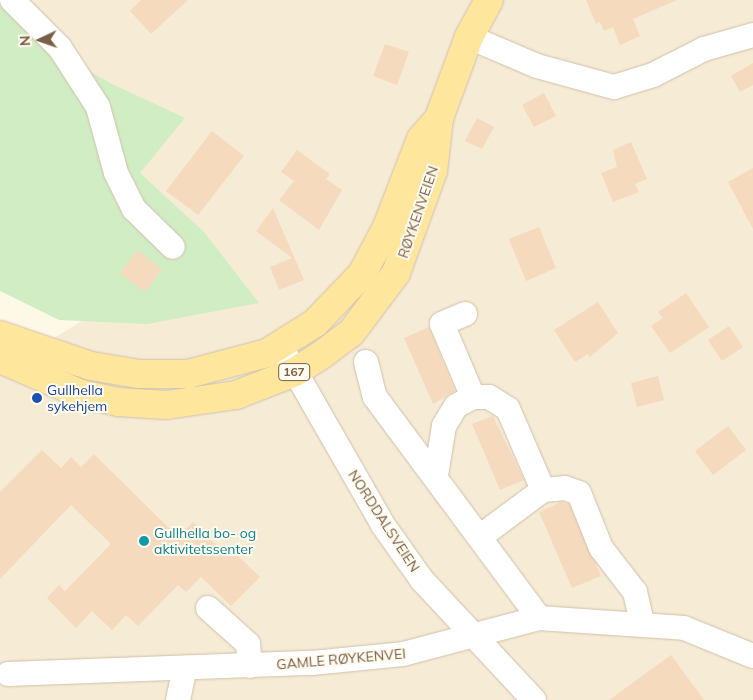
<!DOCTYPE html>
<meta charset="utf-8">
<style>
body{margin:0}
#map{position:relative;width:753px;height:700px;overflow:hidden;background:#fef8e7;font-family:Mulish,sans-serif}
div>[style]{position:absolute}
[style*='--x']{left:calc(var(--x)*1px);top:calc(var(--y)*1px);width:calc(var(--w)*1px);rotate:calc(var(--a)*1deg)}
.residential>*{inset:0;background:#f6ebd5}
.green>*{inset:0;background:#d0edc4}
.building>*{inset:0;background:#f5dabd}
.roads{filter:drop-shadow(0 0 1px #d1c0ab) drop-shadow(0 0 1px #d1c0ab)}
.minor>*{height:24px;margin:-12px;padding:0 12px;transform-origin:12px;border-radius:12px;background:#fff}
.primary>*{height:28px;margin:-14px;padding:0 14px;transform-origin:14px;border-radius:14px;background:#ffe69d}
.dots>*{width:14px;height:14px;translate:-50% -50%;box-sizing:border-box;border:2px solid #fffbef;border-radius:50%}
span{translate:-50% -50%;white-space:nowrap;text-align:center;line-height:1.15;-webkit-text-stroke:4px #fffbef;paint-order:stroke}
.shield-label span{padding:1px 4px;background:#fffbef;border:1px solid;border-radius:4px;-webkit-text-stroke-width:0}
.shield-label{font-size:12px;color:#7a6049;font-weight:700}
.street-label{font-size:14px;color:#7a6049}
.transit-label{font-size:14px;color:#164399}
.left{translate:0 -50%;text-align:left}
.culture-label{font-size:14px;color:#0d838f}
.north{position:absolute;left:15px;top:15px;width:50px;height:50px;-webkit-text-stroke:4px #fffbef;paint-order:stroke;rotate:267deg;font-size:14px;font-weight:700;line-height:20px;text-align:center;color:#7a6049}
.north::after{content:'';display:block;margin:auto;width:18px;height:22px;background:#7a6049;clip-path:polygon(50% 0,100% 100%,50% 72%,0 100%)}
</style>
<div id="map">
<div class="residential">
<i style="clip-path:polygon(1px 0,753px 0,753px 700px,0 700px,0 371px,161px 273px)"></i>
</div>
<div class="green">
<i style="clip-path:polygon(0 0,40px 43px,112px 84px,185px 118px,140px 173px,204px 232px,259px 303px,147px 324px,59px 320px,0 291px)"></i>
</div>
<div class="building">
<i style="clip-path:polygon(141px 0,188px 0,151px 34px,130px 11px)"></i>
<i style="clip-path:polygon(586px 0,677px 0,633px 19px,640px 36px,620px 45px,613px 27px,604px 31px,600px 22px,596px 24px)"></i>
<i style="clip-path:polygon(385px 44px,409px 52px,397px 85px,373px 76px)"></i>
<i style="clip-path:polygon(753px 63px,753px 85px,740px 92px,731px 76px)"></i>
<i style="clip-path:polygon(544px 93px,556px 116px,534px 127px,522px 105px)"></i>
<i style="clip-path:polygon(477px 118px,494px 127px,482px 149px,465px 141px)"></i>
<i style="clip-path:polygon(212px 131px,244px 156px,198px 215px,166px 191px)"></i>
<i style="clip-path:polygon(631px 142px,647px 179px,635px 184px,639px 192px,613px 202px,601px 173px,617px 167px,613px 150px)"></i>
<i style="clip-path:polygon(297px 150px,330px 174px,326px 179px,342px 190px,319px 230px,279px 200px,294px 181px,281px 172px)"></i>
<i style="clip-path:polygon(753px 168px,753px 229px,728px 182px)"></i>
<i style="clip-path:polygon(273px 208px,304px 280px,279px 290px,270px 267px,292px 258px,256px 231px)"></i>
<i style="clip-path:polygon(539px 227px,556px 268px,526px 281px,509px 239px)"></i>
<i style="clip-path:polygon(137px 250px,162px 269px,145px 292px,120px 273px)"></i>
<i style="clip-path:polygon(686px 293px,709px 327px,670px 353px,651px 326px,663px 318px,658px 312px)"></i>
<i style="clip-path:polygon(598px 302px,618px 333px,590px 357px,588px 354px,575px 362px,554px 330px)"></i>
<i style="clip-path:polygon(729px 326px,743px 347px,722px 361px,708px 340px)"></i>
<i style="clip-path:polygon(429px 327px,455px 391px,433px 404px,404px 338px)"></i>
<i style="clip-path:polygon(658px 376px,664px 400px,637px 407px,631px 383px)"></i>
<i style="clip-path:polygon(493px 416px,524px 480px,500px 490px,472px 424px)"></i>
<i style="clip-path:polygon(728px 426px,746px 450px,713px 475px,695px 451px)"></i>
<i style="clip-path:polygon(42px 450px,61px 468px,71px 457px,81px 467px,94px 454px,178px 537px,193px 522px,225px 554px,230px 548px,260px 577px,231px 606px,201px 577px,186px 592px,178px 585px,138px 626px,126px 615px,112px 630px,92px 611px,76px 628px,47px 598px,59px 585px,65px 591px,111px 544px,71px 505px,0 579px,0 492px)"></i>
<i style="clip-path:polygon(561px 502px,569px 504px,601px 576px,572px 588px,539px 512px)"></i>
<i style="clip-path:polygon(671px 655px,704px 700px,609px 700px)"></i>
</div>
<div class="roads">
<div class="minor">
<i style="--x:12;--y:0;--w:68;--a:45"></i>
<i style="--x:60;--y:48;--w:70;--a:57.2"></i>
<i style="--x:98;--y:107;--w:68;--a:74.7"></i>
<i style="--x:116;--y:173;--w:40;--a:63.4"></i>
<i style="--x:134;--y:209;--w:54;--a:44.3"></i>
<i style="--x:469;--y:37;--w:74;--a:23.1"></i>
<i style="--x:537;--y:66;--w:80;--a:15.3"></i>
<i style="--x:614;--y:87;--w:41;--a:-17.1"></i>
<i style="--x:653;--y:75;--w:57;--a:-27"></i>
<i style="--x:704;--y:49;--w:51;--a:-15.9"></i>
<i style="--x:465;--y:314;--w:25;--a:157"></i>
<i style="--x:442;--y:324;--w:79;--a:67"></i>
<i style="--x:280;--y:345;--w:207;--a:60.2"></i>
<i style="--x:383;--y:525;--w:67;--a:54.7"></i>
<i style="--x:422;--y:580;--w:164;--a:47"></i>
<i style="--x:366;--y:362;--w:36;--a:76"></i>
<i style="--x:375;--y:397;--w:275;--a:53.4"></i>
<i style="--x:436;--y:475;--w:50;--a:-80.7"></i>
<i style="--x:444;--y:426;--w:23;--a:-59"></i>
<i style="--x:456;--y:406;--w:19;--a:-28"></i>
<i style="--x:473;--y:397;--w:16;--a:0"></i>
<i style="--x:489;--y:397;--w:22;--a:32"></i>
<i style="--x:508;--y:409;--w:88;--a:66.6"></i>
<i style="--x:481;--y:536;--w:77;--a:-36.6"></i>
<i style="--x:543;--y:490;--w:22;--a:-5"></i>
<i style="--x:565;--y:488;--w:15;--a:20"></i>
<i style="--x:579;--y:493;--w:59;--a:68.2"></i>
<i style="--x:601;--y:548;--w:56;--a:52.3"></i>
<i style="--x:635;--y:592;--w:31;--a:77"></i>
<i style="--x:208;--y:608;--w:54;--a:42"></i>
<i style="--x:248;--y:644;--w:22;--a:85"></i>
<i style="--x:8;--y:674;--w:304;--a:-2.1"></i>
<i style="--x:312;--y:663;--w:91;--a:-5.6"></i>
<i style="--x:403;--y:654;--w:141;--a:-14.8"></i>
<i style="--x:539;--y:618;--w:145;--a:3.9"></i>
<i style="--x:684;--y:628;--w:74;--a:22.1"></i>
<i style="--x:178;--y:700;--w:33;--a:-78"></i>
</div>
<div class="primary">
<i style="--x:0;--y:335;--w:96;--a:18.8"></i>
<i style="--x:91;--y:366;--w:49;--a:9.5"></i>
<i style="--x:139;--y:374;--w:49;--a:0"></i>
<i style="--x:188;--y:374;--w:82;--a:-14.9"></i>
<i style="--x:267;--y:353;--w:57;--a:-32"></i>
<i style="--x:315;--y:323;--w:68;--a:-46.2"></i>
<i style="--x:362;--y:274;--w:53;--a:-62"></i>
<i style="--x:387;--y:227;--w:94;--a:-68.9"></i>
<i style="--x:421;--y:139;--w:28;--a:-49"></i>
<i style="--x:0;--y:359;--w:88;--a:23.4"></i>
<i style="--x:81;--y:394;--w:38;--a:12"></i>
<i style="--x:118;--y:402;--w:48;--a:3.6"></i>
<i style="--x:166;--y:405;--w:71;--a:-8.1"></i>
<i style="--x:236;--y:395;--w:63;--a:-21.3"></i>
<i style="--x:295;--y:372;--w:35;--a:-33"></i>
<i style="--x:324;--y:353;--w:34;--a:-37"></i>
<i style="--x:351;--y:333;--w:75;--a:-53.1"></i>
<i style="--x:396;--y:273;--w:109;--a:-70.1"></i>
<i style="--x:433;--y:171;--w:53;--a:-83.5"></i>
<i style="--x:439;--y:118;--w:86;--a:-69.7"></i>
<i style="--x:469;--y:37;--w:42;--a:-61.6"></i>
</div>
</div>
<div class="dots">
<i style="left:37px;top:398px;background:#1a4fb4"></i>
<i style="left:144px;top:541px;background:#0f9aa8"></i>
</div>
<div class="shield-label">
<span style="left:294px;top:372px">167</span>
</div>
<div class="street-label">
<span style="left:418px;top:212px;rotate:-71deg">RØYKENVEIEN</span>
<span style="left:384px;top:521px;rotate:57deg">NORDDALSVEIEN</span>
<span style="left:341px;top:659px;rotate:-5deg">GAMLE RØYKENVEI</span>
</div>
<div class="transit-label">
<span class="left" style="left:47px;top:398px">Gullhella<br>sykehjem</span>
</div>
<div class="culture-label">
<span class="left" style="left:154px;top:541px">Gullhella bo- og<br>aktivitetssenter</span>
</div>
<div class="north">N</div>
</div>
